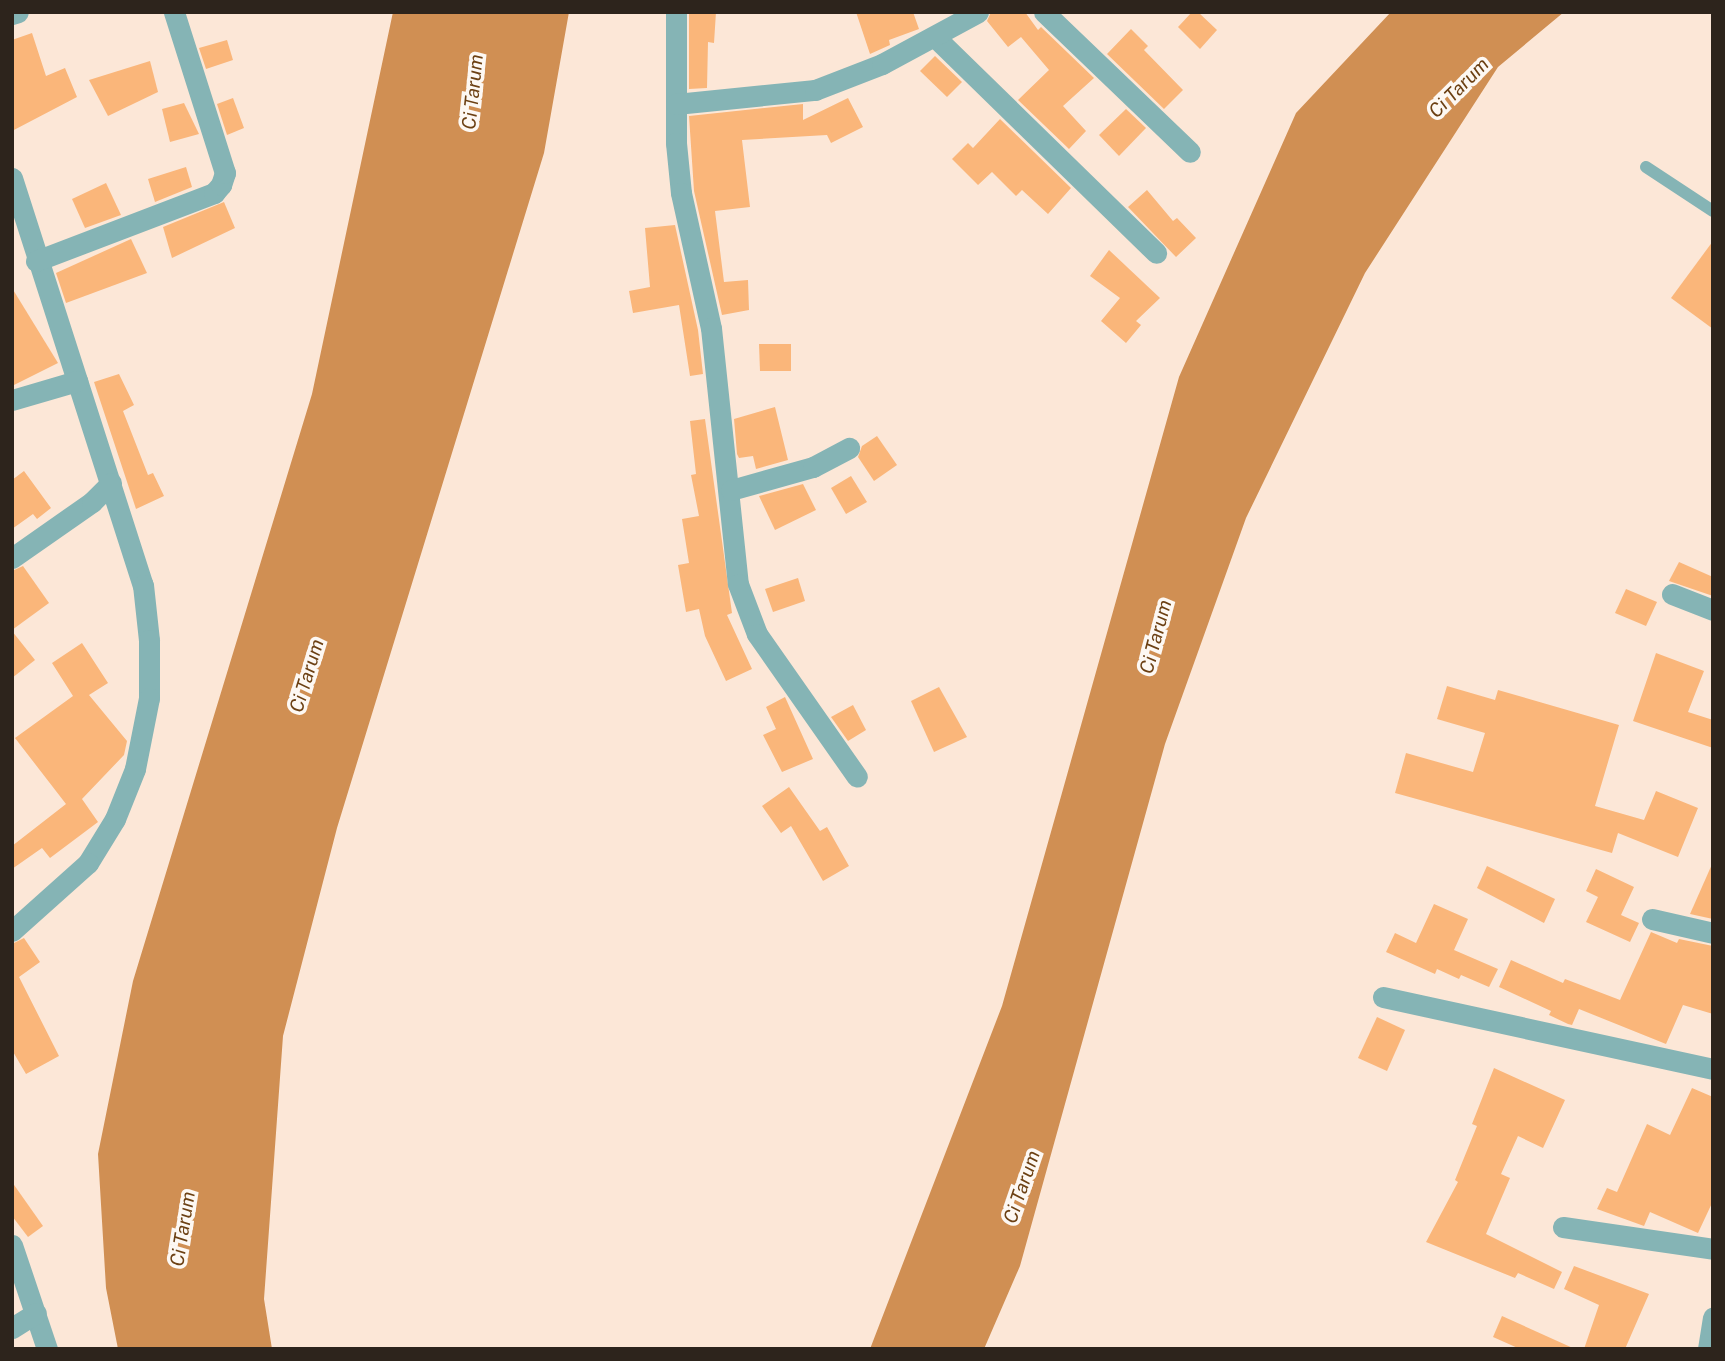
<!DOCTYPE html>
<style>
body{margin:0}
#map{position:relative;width:1725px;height:1361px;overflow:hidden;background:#fce7d7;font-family:"Public Sans",sans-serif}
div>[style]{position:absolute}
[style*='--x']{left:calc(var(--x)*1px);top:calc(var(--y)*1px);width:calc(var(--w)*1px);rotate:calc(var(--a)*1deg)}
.water>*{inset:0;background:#d08f53}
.building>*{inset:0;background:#fab67a}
.lane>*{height:12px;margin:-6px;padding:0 6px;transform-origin:6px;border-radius:6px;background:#85b4b5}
.street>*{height:21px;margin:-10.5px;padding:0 10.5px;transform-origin:10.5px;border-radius:10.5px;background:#85b4b5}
span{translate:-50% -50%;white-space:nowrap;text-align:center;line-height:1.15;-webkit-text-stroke:7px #fdf8f3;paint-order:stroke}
.water-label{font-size:19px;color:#6c4013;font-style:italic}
.frame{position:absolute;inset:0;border:14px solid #2d241c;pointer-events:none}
</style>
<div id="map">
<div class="water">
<i style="clip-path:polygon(393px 12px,569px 12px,544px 153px,337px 828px,283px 1036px,264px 1299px,272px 1349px,118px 1349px,106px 1288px,98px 1154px,133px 981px,312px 394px)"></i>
<i style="clip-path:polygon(1391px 12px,1564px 12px,1498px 67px,1365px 273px,1246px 518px,1165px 744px,1020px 1266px,984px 1349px,870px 1349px,1002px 1006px,1179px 377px,1296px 113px)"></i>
</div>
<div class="building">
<i style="clip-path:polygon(689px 12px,716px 12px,714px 43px,708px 42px,707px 88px,689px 89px)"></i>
<i style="clip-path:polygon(856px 12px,913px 12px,919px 29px,889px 40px,890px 45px,870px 54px)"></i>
<i style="clip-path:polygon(991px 12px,1025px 12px,1038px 30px,1041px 27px,1094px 78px,1063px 106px,1086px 131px,1069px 149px,1018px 100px,1049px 70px,1021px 37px,1008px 47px,987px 21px)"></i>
<i style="clip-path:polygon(1192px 12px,1198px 12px,1217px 30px,1200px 49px,1178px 27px)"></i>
<i style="clip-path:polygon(1131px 29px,1148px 46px,1144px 50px,1183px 90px,1164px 109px,1107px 54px)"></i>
<i style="clip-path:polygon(32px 33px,46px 76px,65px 68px,77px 97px,12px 131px,12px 40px)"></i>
<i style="clip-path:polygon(227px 40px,233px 60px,206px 69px,199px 48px)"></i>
<i style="clip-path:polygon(935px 56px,962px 82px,947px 97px,920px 71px)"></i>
<i style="clip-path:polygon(150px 61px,158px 92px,108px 116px,89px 80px)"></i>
<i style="clip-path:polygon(233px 98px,244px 128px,227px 135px,217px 104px)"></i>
<i style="clip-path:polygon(848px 98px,863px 127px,831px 143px,827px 135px,742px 140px,750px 207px,715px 211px,724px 282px,748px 280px,749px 310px,722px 315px,694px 191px,689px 116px,803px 104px,803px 120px)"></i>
<i style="clip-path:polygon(184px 103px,199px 134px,170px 142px,162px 109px)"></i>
<i style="clip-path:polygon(1126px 109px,1146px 128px,1119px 156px,1099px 135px)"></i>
<i style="clip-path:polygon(1000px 119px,1071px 188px,1048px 214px,1022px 190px,1016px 196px,992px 172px,978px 185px,952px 159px,968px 143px,973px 148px)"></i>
<i style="clip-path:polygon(186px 167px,192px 187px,155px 202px,148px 179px)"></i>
<i style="clip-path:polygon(106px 183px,121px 215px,85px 228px,72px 199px)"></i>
<i style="clip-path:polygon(1147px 190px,1173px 221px,1177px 218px,1196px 238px,1176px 257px,1128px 207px)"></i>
<i style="clip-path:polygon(224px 202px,235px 228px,172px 258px,163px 227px)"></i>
<i style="clip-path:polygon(675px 225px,698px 330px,703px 374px,690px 376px,679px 305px,633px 313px,629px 291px,650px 287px,645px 228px)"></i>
<i style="clip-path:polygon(131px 239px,147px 273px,66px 303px,56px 273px)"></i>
<i style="clip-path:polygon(1713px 241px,1713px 329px,1671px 298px)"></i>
<i style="clip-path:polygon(1109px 250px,1160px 298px,1136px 321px,1141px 325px,1126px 343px,1101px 321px,1120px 298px,1090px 276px)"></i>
<i style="clip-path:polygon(12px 288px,58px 363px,12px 386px)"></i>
<i style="clip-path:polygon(759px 344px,791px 344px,791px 371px,760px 371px)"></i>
<i style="clip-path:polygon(119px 374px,134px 405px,123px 411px,148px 475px,153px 473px,164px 496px,136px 509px,94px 382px)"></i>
<i style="clip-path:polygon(775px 407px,788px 460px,756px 469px,753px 456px,739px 458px,737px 454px,734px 419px)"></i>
<i style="clip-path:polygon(705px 419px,732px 613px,727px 615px,752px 669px,726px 681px,705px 636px,699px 609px,686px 612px,678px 565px,689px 563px,682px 519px,699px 516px,691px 475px,696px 474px,690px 421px)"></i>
<i style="clip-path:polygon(877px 436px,897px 465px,874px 481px,858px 457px,862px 446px)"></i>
<i style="clip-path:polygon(24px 471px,51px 508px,37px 519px,33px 514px,12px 529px,12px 480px)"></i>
<i style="clip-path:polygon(851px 476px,867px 502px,846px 514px,831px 488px)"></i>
<i style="clip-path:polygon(803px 484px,816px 510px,775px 530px,759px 496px)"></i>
<i style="clip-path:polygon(1679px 562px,1713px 577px,1713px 596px,1669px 581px)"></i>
<i style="clip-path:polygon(23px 566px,49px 603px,12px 630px,12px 571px)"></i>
<i style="clip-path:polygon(798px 578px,805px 601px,773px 612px,765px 589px)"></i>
<i style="clip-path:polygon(1626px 589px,1657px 602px,1646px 626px,1615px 613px)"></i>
<i style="clip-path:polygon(12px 631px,35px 660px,12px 678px)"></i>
<i style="clip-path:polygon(82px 643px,108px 683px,89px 695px,127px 741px,124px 755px,82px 799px,98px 822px,50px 858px,42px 848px,12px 869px,12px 846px,66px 804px,15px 738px,73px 696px,52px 663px)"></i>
<i style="clip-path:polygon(1656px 653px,1704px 671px,1688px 712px,1713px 720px,1713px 748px,1633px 721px)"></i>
<i style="clip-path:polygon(1447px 686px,1495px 700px,1498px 690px,1619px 725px,1595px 806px,1644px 820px,1656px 791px,1698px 808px,1678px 857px,1618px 833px,1612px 853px,1395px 793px,1406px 753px,1473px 772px,1485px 733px,1437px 719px)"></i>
<i style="clip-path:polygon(939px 687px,967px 737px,934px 752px,911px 701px)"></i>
<i style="clip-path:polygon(785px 697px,813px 759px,782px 772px,763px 735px,776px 729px,766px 707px)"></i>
<i style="clip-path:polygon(853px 705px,866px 730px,848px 741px,831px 717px)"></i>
<i style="clip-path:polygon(789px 787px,820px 831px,827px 827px,849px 866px,823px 881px,791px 826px,781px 833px,762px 806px)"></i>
<i style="clip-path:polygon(1713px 862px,1713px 919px,1690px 914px)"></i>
<i style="clip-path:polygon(1487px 866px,1555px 899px,1544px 923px,1477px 888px)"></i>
<i style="clip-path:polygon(1596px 869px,1634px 887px,1621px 915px,1639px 923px,1630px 942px,1586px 922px,1598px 897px,1586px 891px)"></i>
<i style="clip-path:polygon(1434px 904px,1468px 919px,1454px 950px,1498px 969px,1489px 987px,1461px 975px,1459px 979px,1437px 969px,1435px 974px,1386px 952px,1395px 933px,1416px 943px)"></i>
<i style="clip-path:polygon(1651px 932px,1677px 943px,1679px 939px,1713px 946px,1713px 1014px,1683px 1005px,1666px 1044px,1579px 1009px,1572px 1025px,1568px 1024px,1549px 1015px,1551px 1011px,1499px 987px,1511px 960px,1563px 983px,1565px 979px,1620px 1000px)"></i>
<i style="clip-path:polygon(24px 938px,40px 962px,19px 977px,59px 1056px,26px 1074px,12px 1050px,12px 944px)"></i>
<i style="clip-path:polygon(1377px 1017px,1405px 1030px,1387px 1071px,1358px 1058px)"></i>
<i style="clip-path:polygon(1494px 1068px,1565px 1100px,1543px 1148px,1518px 1136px,1501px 1174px,1510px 1178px,1486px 1234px,1562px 1272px,1554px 1289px,1518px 1273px,1515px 1278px,1426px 1242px,1458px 1182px,1455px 1180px,1477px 1126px,1472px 1124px)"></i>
<i style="clip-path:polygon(1692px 1088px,1713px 1097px,1713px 1201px,1698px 1233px,1650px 1212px,1644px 1226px,1597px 1209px,1607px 1188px,1617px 1192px,1647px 1124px,1670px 1135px)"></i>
<i style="clip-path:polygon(12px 1182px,43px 1226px,28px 1237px,12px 1216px)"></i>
<i style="clip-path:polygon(1574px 1266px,1649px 1294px,1625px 1349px,1584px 1349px,1599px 1305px,1564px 1289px)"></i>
<i style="clip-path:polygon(1502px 1316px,1575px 1349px,1520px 1349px,1493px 1337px)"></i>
</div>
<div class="lane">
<i style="--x:1646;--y:167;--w:80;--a:33.3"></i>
</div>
<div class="street">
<i style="--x:676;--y:12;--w:131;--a:90"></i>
<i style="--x:676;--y:143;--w:50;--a:84.3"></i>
<i style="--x:681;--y:193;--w:138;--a:77.5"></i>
<i style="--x:711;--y:328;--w:257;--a:84"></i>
<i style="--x:738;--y:584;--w:53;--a:69.2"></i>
<i style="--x:757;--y:634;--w:174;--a:55"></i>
<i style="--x:1044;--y:12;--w:202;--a:43.8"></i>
<i style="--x:12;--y:14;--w:6;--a:-18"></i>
<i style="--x:935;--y:37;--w:309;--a:44.3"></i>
<i style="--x:676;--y:104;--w:140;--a:-5.8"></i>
<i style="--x:815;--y:90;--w:72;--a:-21.2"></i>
<i style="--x:882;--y:64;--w:109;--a:-28.4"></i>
<i style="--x:12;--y:178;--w:428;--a:72.2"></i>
<i style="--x:143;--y:585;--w:55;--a:83.8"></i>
<i style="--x:149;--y:640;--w:58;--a:90"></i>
<i style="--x:149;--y:698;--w:72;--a:101.2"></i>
<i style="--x:135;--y:769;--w:54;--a:111.8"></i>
<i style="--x:115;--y:819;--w:52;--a:121.5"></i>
<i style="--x:88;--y:863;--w:102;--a:138.2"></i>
<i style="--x:36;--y:261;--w:191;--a:-20.9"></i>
<i style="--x:214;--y:193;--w:11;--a:-49"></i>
<i style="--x:221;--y:185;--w:13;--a:-72"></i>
<i style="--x:225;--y:173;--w:169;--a:-107.6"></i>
<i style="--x:12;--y:400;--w:68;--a:-16.3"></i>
<i style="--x:731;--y:490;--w:85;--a:-15.7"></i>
<i style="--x:813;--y:467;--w:41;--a:-27.8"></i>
<i style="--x:12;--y:558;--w:98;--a:-35"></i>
<i style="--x:92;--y:502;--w:27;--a:-45"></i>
<i style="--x:1672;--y:594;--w:44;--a:21.3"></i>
<i style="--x:1652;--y:919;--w:63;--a:12.9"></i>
<i style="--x:1383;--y:997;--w:338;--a:12.3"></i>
<i style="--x:1563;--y:1227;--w:152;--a:8.3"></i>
<i style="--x:12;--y:1245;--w:110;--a:71.4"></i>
<i style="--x:12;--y:1328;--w:28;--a:-32"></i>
<i style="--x:1708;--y:1349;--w:32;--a:-81"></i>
</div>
<div class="water-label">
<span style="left:1459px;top:88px;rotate:-45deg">Ci Tarum</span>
<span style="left:473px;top:92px;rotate:-84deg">Ci Tarum</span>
<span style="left:1156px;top:637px;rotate:-75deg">Ci Tarum</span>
<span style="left:307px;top:676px;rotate:-73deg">Ci Tarum</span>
<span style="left:1022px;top:1187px;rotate:-71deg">Ci Tarum</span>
<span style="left:183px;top:1229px;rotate:-81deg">Ci Tarum</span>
</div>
<div class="frame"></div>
</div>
